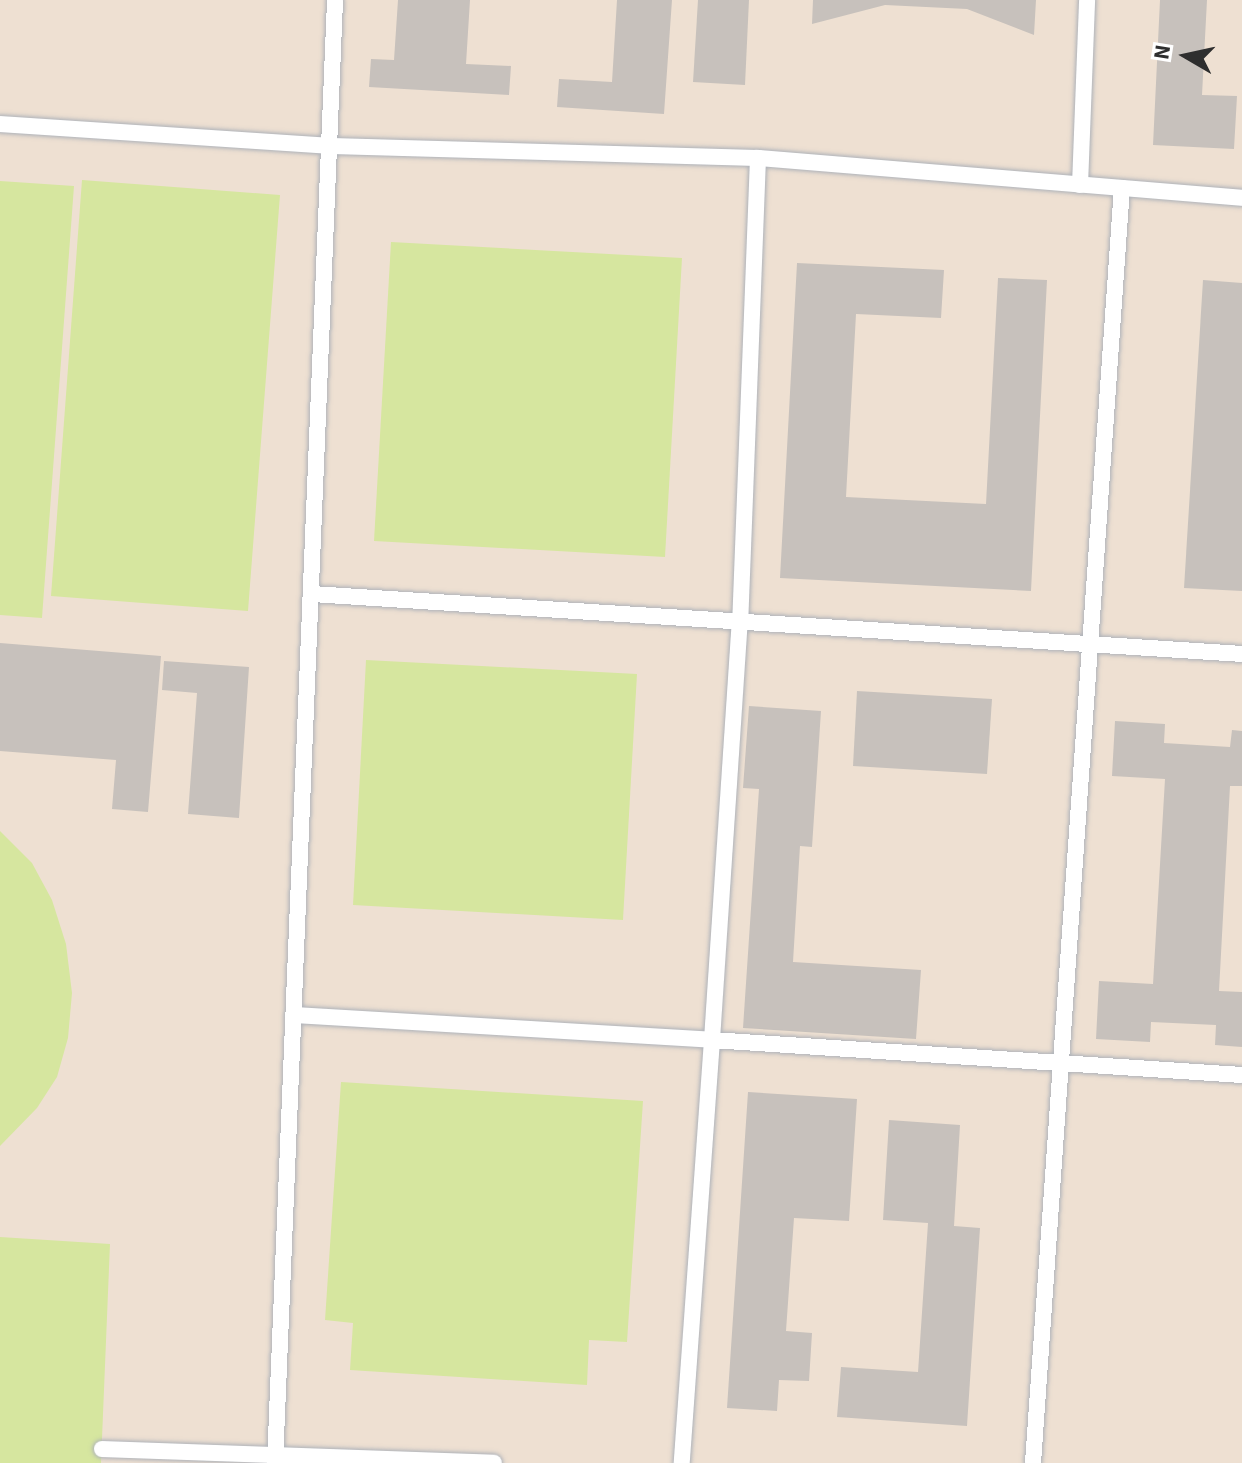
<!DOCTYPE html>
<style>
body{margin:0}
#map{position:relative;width:1242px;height:1463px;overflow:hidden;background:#eee6e1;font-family:"Source Sans 3",sans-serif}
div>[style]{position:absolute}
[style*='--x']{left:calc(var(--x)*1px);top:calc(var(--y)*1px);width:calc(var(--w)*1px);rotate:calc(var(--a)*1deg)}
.education>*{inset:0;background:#eee0d2}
.pitch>*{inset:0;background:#d6e69f}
.building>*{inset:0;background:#c7c1bc}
.roads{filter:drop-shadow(0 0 2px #aeb2b9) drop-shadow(0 0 2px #aeb2b9)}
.service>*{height:16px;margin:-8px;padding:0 8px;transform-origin:8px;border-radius:8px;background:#fff}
span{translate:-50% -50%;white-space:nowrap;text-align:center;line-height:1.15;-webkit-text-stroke:8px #fff;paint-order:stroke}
.north{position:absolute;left:1146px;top:16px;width:80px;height:80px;-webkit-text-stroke:6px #fff;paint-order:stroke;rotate:279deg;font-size:22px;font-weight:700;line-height:32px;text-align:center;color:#2e2e2e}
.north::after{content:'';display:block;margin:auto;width:28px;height:36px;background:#2e2e2e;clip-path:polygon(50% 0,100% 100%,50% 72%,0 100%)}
</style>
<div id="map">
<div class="education">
<i style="clip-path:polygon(0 0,1242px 0,1242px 1463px,0 1463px)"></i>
</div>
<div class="pitch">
<i style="clip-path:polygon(82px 180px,280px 195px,248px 611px,51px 596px)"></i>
<i style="clip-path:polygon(0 181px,74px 186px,42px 618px,0 615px)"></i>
<i style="clip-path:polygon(391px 242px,682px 258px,665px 557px,374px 541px)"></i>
<i style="clip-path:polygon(366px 660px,637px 674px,623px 920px,353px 905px)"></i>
<i style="clip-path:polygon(0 831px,32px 863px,52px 900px,66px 944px,72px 993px,68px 1038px,57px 1077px,37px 1108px,0 1146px)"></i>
<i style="clip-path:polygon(341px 1082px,643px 1101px,627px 1342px,589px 1340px,587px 1385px,350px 1370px,353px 1323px,325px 1320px)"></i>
<i style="clip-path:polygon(0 1237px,110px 1244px,101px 1463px,0 1463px)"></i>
</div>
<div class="building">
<i style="clip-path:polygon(398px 0,470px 0,466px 64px,511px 66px,509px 95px,369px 87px,371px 59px,394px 60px)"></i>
<i style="clip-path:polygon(617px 0,672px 0,664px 114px,557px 107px,559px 79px,612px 82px)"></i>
<i style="clip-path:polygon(698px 0,749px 0,745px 85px,693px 82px)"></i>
<i style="clip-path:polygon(813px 0,1036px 0,1034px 35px,967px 9px,885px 5px,812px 24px)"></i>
<i style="clip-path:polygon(1160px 0,1207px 0,1202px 95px,1237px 96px,1234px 149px,1153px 145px)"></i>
<i style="clip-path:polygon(797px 263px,944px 270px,941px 318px,856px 314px,846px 497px,986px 504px,998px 278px,1047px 280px,1031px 591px,780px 578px)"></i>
<i style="clip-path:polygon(1203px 280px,1242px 283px,1242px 591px,1184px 588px)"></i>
<i style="clip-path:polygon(0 643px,161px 656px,148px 812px,112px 809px,116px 760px,0 751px)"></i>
<i style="clip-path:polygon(164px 661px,249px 667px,239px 818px,188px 814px,197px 693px,162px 690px)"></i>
<i style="clip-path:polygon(857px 691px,992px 699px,987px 774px,853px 766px)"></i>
<i style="clip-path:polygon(749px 706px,821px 711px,812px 847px,800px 846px,793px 962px,921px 970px,916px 1039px,743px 1028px,759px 789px,743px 788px)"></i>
<i style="clip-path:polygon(1115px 721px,1165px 724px,1164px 743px,1230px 747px,1232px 730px,1242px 731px,1242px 786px,1230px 786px,1219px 991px,1242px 992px,1242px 1047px,1215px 1045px,1216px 1025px,1151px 1022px,1150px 1042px,1096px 1039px,1099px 981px,1153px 984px,1165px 779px,1112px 776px)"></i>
<i style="clip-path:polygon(748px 1092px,857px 1099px,849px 1221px,794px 1218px,786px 1331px,812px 1333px,809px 1381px,779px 1380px,777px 1411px,727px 1408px)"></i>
<i style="clip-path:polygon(889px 1120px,960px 1125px,954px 1226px,980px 1228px,967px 1426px,837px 1417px,841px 1367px,918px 1372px,928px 1223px,883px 1220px)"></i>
</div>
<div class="roads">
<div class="service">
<i style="--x:0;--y:124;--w:332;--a:3.8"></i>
<i style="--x:331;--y:146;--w:427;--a:1.6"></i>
<i style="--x:758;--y:158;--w:486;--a:4.7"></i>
<i style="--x:758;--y:158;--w:460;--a:92.2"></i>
<i style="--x:740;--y:618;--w:423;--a:93.8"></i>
<i style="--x:712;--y:1040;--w:531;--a:3.78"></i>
<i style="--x:1080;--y:185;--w:185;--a:-87.8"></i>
<i style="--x:312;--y:594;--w:932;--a:3.69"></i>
<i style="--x:294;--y:1015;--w:419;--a:3.4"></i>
<i style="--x:712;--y:1040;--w:424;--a:94.1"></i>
<i style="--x:102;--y:1449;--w:392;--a:2"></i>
<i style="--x:275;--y:1463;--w:1464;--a:-87.65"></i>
<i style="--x:1033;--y:1463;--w:1278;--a:-86.01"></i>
</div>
</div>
<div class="north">N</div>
</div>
